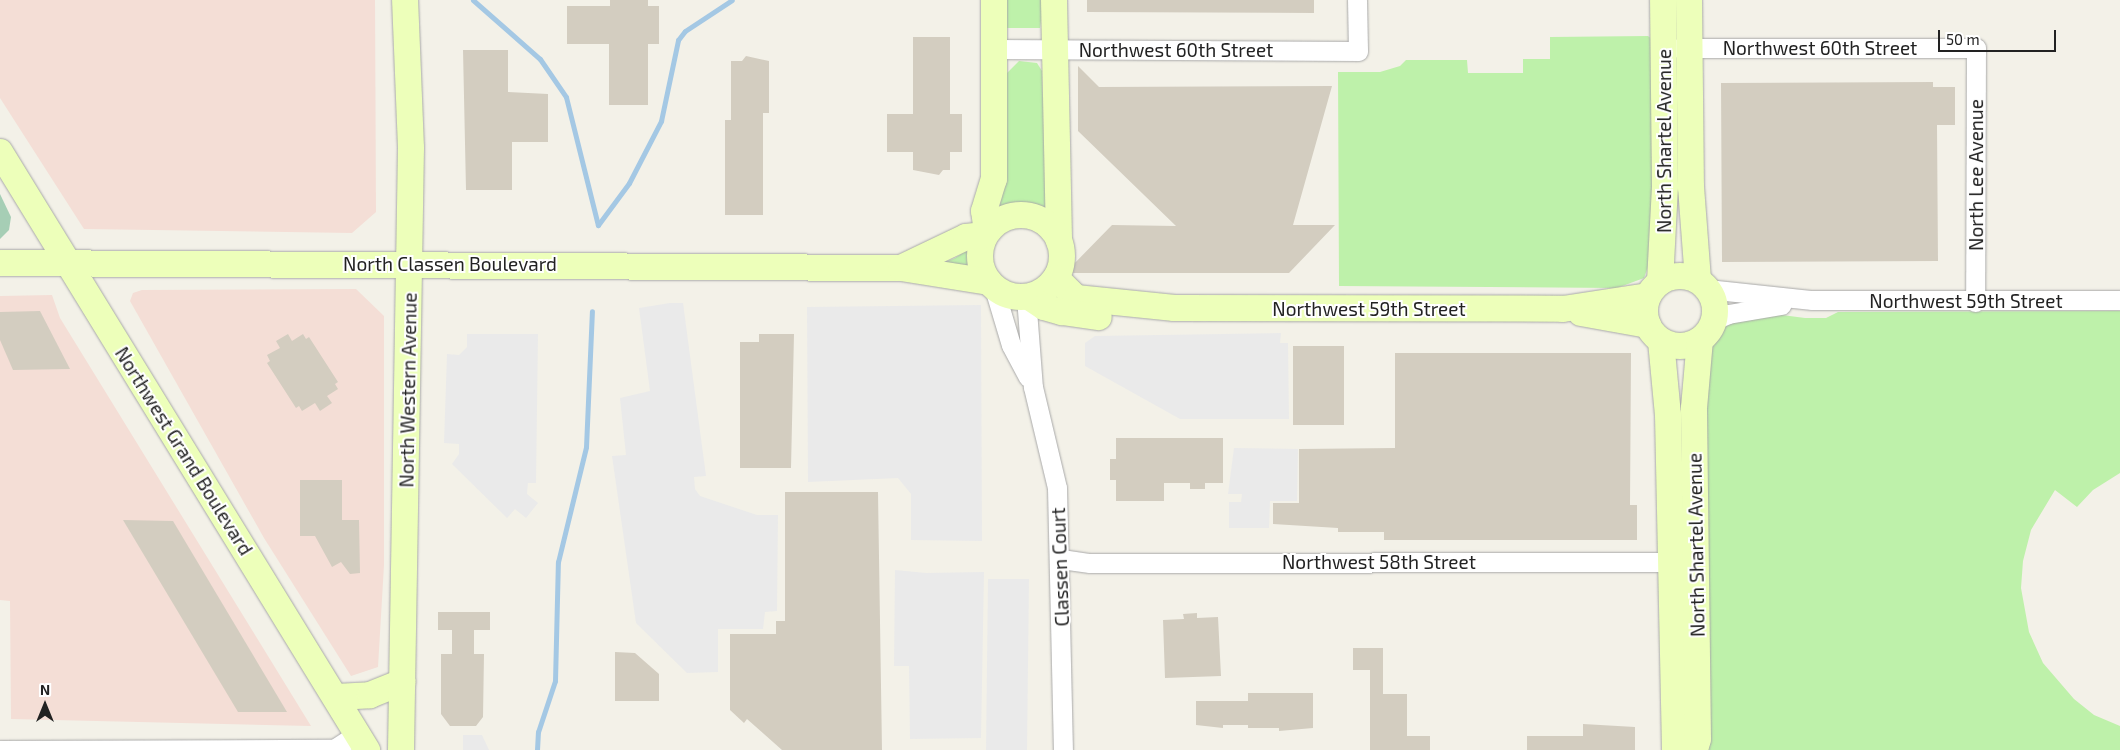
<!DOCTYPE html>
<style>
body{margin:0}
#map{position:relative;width:2120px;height:750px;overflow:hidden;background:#f3f1e8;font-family:"Exo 2",sans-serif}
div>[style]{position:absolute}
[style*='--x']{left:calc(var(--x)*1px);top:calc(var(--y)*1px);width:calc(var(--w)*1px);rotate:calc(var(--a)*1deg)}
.commercial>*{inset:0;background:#f4ded6}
.grass>*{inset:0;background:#bef1aa}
.cemetery>*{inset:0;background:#a6ceb5}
.parking>*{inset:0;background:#eaeaea}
.stream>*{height:5px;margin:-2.5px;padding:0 2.5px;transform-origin:2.5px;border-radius:2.5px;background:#a4c8e4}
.building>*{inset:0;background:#d3cdc0}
.roads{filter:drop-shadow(0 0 1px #a9a9a9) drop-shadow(0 0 1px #a9a9a9)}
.street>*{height:19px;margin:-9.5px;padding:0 9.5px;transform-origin:9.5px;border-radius:9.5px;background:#fff}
.secondary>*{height:26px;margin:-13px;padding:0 13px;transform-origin:13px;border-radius:13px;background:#edffba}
.secondary>.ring{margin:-13px;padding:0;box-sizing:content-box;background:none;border:26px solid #edffba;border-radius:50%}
span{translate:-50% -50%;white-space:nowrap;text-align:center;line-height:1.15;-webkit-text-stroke:4px #fff;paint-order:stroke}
.street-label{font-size:19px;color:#222}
.north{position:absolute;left:20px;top:680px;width:50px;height:50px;-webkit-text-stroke:4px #fff;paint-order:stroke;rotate:0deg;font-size:14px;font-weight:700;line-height:20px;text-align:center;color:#222}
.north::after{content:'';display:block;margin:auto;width:18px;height:22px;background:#222;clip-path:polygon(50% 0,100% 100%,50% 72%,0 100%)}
.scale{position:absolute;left:1938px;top:30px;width:118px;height:22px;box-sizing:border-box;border:2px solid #222;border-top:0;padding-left:6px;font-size:15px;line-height:18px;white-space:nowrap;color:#222;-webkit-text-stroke:4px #fff;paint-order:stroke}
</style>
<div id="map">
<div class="commercial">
<i style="clip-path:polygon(0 0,375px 0,376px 212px,352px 233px,84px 229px,0 98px)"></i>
<i style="clip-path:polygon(356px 289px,384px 316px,384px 565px,378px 667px,351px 676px,264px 538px,130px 301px,133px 293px,142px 290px)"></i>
<i style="clip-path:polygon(52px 295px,60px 318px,311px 726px,11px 719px,10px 601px,0 600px,0 296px)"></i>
</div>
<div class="grass">
<i style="clip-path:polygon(1003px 0,1044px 0,1040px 28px,1007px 28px)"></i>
<i style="clip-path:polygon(1648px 36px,1652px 39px,1657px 241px,1644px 278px,1617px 288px,1339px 286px,1338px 72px,1380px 72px,1400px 66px,1406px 60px,1467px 60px,1468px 73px,1523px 73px,1523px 59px,1550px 59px,1550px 37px)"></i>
<i style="clip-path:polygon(1019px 61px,1037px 63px,1042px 71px,1047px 214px,1020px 207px,998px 213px,1007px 174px,1007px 73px)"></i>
<i style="clip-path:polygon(973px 246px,973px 268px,941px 264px,955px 258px)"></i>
<i style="clip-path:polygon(2120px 311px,2120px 473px,2093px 490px,2077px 507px,2055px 490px,2031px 530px,2023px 561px,2021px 588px,2029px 632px,2043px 663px,2074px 699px,2094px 715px,2120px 726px,2120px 750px,1708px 750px,1703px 355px,1723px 323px,1774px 314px,1805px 318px,1826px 318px,1838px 312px)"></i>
</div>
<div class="cemetery">
<i style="clip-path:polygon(0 194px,11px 217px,9px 230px,0 239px)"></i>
</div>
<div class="parking">
<i style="clip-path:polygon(670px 303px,683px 303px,706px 476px,694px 477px,695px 489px,700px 496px,757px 515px,778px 515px,777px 611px,765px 612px,763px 629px,718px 629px,718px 672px,687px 673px,636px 623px,612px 456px,626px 455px,620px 398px,650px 391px,639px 308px)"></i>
<i style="clip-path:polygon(981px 305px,982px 541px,911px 540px,911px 494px,898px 478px,808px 482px,807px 307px)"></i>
<i style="clip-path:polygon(1281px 333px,1280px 343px,1288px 343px,1289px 419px,1180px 419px,1085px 366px,1085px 343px,1095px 336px)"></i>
<i style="clip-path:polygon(467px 334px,538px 334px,536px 483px,528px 483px,527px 494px,538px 503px,526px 518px,515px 509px,507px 518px,452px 464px,459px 454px,459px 444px,444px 443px,447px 354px,459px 355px,467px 347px)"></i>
<i style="clip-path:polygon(1234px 448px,1298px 449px,1297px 501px,1270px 501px,1269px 528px,1229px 528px,1229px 502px,1241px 502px,1242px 494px,1228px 494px)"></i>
<i style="clip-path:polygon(895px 570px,926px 573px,984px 572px,981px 738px,910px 739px,909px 666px,894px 666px)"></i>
<i style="clip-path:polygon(988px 579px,1029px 579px,1027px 750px,986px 750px)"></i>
<i style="clip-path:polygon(463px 735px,482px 735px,489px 750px,463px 750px)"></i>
</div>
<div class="stream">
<i style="--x:473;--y:0;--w:89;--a:41.4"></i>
<i style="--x:540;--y:59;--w:46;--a:55.6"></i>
<i style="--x:566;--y:97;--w:132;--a:76"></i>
<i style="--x:598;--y:225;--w:52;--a:-53.6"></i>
<i style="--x:629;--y:183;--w:70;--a:-62.7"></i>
<i style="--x:661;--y:121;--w:83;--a:-78.1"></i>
<i style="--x:678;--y:40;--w:11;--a:-52"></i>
<i style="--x:685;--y:31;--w:56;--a:-33.4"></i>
<i style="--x:537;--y:750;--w:18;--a:-87"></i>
<i style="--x:538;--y:732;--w:54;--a:-71.6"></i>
<i style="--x:555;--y:681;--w:119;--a:-88.6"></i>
<i style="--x:558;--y:562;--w:118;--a:-76.3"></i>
<i style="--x:586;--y:447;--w:136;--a:-87.5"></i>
</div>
<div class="building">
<i style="clip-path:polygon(610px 0,648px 0,648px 6px,659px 6px,659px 44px,648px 44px,648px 105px,609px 105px,609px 44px,567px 44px,567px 6px,610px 6px)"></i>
<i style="clip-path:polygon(1087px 0,1314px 0,1314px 13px,1087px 12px)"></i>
<i style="clip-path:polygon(913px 37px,950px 37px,950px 114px,962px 114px,962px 152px,950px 152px,950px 170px,943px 170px,939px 175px,913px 170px,913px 152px,887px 152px,887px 114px,913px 114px)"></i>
<i style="clip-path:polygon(463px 50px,508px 50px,508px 92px,548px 94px,548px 142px,512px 142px,512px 190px,466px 190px)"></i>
<i style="clip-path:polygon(746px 56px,769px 61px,769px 113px,763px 113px,763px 215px,725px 215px,725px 120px,731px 120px,731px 61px,742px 61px)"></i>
<i style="clip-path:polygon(1078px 66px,1099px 87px,1332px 86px,1293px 225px,1335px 225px,1289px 273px,1072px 273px,1069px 269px,1112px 225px,1176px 226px,1078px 131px)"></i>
<i style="clip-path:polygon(1933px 82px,1933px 87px,1955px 87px,1955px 125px,1937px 125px,1938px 261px,1722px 262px,1721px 83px)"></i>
<i style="clip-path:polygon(40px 311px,70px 369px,13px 370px,0 340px,0 312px)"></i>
<i style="clip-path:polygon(288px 334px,292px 341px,303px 334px,306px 339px,309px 337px,338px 382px,335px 384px,338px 389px,327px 396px,332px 403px,320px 411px,315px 403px,302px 411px,299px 406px,296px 408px,267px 363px,270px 361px,267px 355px,280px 348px,276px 341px)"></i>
<i style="clip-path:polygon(759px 334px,794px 334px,791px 468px,740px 468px,740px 342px,759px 342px)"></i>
<i style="clip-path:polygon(1293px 346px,1344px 346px,1344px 425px,1293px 425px)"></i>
<i style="clip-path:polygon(1395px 353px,1631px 353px,1630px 505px,1637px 505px,1637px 540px,1384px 540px,1384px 532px,1338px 532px,1338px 528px,1273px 524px,1273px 503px,1299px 503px,1299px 449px,1395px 448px)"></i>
<i style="clip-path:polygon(1116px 438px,1223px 438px,1223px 483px,1205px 483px,1205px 489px,1190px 489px,1190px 483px,1164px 483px,1164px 501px,1116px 501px,1116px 480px,1110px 480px,1110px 459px,1116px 459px)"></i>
<i style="clip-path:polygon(300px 480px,342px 480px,342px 520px,359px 520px,360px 573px,350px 574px,341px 562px,332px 567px,315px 536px,300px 536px)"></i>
<i style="clip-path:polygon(785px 492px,878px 492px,882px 750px,782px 750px,747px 719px,744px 723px,730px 710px,730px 634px,776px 634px,776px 621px,785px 621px)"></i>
<i style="clip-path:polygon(123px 520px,173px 521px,287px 712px,238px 712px)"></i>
<i style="clip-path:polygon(438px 612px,490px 612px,490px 630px,474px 630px,474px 654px,484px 654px,483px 717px,476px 726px,450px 726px,441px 714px,441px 654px,452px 654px,452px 630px,438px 630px)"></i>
<i style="clip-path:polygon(1197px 613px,1197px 618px,1218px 617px,1221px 676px,1165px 678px,1163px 620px,1184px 619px,1183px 614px)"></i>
<i style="clip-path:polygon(1353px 648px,1383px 648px,1383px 694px,1407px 694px,1407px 736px,1430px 736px,1430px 750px,1370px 750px,1370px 670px,1353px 670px)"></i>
<i style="clip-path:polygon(615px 652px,635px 653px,659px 674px,659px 701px,615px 701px)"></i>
<i style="clip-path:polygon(1248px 693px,1313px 693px,1313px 728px,1279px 731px,1279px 728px,1248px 728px,1248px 725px,1223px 725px,1223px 728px,1196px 725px,1196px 701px,1248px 701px)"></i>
<i style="clip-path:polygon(1583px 724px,1635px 727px,1635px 750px,1527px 750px,1527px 736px,1583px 736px)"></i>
</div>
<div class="roads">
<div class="street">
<i style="--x:1679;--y:48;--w:297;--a:0"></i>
<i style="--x:1976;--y:48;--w:254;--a:90.2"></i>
<i style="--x:995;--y:49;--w:363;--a:0.3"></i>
<i style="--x:1358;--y:51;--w:51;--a:-91.1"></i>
<i style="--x:994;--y:288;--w:59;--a:73.4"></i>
<i style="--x:1011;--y:345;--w:36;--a:62"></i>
<i style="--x:1707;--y:289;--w:106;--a:6"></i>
<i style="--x:1812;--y:300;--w:308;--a:0"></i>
<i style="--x:1026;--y:297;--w:90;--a:85.6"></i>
<i style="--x:1033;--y:387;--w:104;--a:76.6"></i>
<i style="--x:1057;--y:488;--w:262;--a:88.7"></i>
<i style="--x:1714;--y:320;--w:15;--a:-23"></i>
<i style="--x:1728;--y:314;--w:54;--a:-9.6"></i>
<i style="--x:1061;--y:559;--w:29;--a:8"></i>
<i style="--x:1090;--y:563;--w:593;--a:-0.1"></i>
<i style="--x:0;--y:750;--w:334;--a:-0.2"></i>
<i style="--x:334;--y:749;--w:27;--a:-33"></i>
</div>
<div class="secondary">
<i style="--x:1054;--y:0;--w:241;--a:88.8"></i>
<i style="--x:1689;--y:0;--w:187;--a:89.4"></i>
<i style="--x:1691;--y:187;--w:93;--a:85.7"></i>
<i style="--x:0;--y:152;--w:702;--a:58.46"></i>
<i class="ring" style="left:980px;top:215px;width:56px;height:56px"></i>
<i style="--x:987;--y:232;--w:21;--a:-98"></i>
<i style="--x:984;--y:211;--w:34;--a:-73"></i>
<i style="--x:994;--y:179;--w:179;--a:-90"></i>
<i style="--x:0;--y:263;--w:901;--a:0.32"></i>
<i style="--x:901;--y:268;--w:89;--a:9"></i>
<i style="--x:901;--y:268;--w:72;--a:-25.5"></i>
<i style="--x:966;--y:237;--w:19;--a:-6"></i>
<i class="ring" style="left:1645px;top:276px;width:44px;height:44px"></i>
<i style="--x:1056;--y:278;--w:28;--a:45"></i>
<i style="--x:1076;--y:298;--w:99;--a:5.8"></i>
<i style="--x:1174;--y:308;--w:389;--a:0.1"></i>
<i style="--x:1563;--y:309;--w:86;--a:-8.7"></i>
<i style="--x:1660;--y:282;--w:96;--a:-87"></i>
<i style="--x:1665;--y:186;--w:186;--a:-90.6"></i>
<i style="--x:1029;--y:297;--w:18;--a:34"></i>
<i style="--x:1044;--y:307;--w:19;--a:16"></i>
<i style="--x:1062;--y:312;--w:37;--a:8"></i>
<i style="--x:1581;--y:313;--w:68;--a:10.2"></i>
<i style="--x:1661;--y:341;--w:74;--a:84.6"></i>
<i style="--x:1668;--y:415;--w:335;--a:88.8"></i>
<i style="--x:336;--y:697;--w:34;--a:-3"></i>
<i style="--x:370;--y:695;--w:35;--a:-22"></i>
<i style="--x:401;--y:750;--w:602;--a:-89.05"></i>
<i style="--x:411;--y:148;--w:148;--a:-92.3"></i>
<i style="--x:1695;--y:750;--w:11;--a:-75"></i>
<i style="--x:1698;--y:739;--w:331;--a:-90.7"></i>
<i style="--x:1694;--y:408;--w:68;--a:-85"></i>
</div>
</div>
<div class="street-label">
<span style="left:1820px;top:48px">Northwest 60th Street</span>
<span style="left:1176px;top:50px">Northwest 60th Street</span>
<span style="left:1664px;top:141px;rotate:-90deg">North Shartel Avenue</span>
<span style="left:1976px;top:175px;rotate:-90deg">North Lee Avenue</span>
<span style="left:450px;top:264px">North Classen Boulevard</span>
<span style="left:1966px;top:301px">Northwest 59th Street</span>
<span style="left:1369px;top:309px">Northwest 59th Street</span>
<span style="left:408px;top:390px;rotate:-89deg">North Western Avenue</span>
<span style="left:184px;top:451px;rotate:58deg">Northwest Grand Boulevard</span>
<span style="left:1696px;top:545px;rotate:-91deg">North Shartel Avenue</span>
<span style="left:1379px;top:562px">Northwest 58th Street</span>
<span style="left:1060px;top:567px;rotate:-92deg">Classen Court</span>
</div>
<div class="north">N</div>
<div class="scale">50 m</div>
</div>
